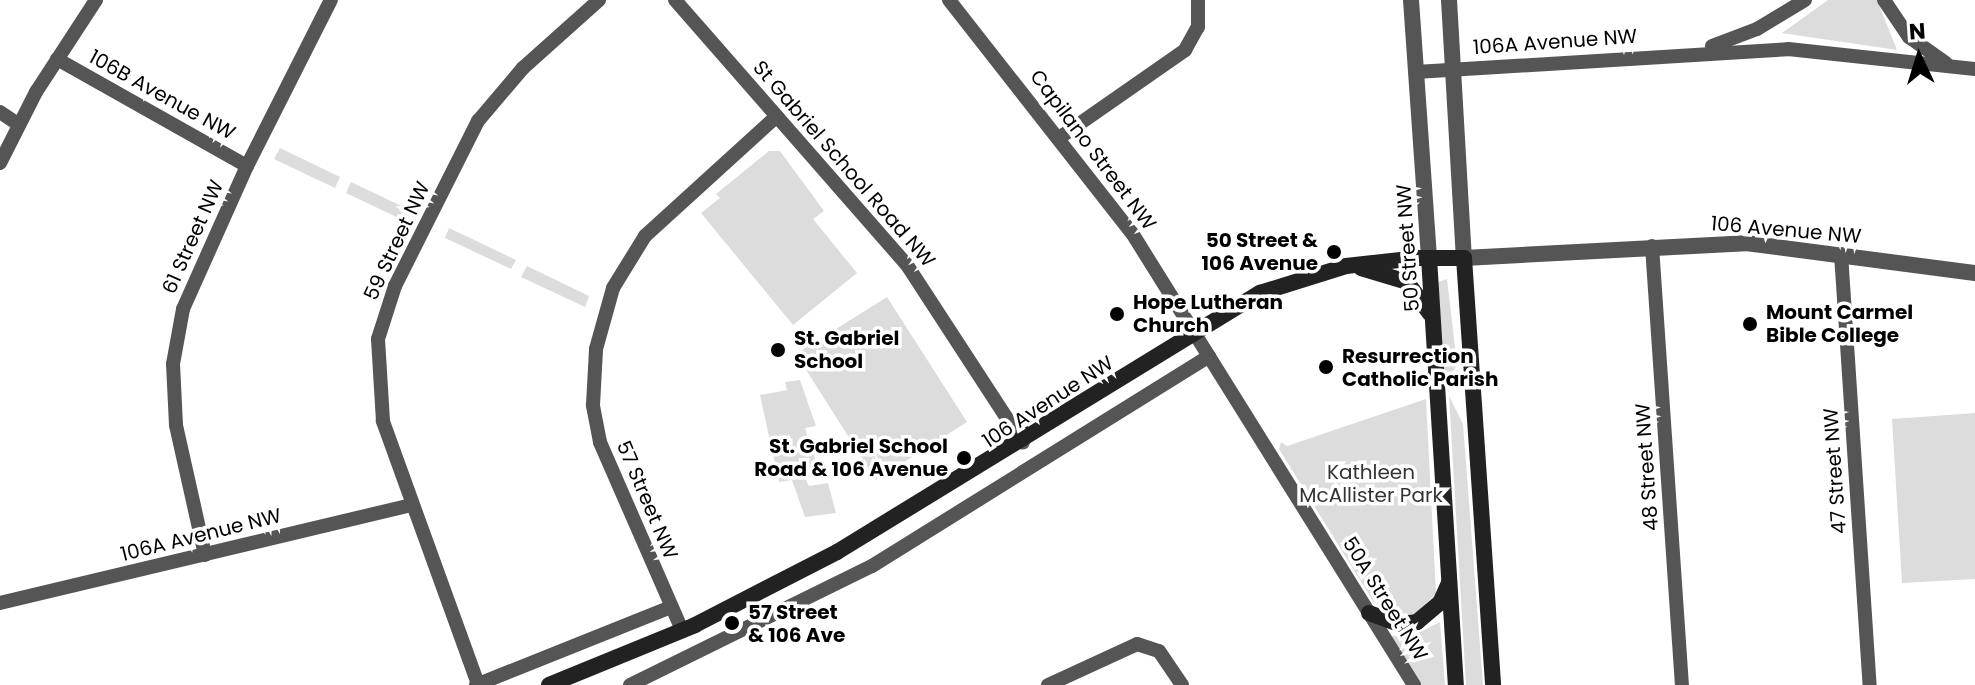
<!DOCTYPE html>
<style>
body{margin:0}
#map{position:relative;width:1975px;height:685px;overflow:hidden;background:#fff;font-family:Poppins,sans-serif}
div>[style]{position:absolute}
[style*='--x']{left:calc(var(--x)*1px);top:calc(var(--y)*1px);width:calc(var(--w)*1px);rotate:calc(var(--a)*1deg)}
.green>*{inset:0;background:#dcdcdc}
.minor>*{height:14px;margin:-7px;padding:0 7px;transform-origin:7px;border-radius:7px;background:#555}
.tertiary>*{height:16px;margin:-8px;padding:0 8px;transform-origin:8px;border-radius:8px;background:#555}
.secondary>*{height:16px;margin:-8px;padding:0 8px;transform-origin:8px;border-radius:8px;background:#222}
.dots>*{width:22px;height:22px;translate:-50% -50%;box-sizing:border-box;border:4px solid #fff;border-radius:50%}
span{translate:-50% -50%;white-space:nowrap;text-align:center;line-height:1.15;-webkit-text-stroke:7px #fff;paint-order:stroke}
.street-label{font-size:20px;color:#000}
.poi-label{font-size:20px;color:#000;font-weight:700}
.right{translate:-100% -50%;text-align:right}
.left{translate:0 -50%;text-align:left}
.park-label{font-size:20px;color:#333}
.north{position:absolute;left:1879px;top:16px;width:80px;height:80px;-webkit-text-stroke:6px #fff;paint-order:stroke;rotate:356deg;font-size:22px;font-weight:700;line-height:32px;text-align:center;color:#000}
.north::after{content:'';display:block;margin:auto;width:28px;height:36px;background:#000;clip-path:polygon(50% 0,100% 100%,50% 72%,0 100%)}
</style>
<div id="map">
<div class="green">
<i style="clip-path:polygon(1828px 0,1877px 0,1897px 50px,1782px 33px)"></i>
<i style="clip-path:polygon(280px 148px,340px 177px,335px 188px,274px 159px)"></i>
<i style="clip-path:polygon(769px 151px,780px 151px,824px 211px,813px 219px,857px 273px,793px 325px,701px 213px,720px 198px,716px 194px)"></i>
<i style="clip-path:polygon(351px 182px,412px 211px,407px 222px,346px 193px)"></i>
<i style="clip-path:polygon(449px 228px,516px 260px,511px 269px,445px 238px)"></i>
<i style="clip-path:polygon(527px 266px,589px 296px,585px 307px,521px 277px)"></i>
<i style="clip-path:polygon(1447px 279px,1457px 364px,1450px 378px,1444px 375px,1438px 282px)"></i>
<i style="clip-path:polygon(887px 297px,967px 422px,876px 480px,796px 354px)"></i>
<i style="clip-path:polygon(800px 380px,816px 426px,805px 428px,818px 468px,803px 474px,809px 486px,828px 483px,836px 513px,805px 517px,792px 480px,779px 482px,760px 395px,787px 390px,785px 382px)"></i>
<i style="clip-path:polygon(1449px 396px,1463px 424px,1483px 685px,1466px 685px)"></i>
<i style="clip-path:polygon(1426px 399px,1436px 594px,1414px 615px,1393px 616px,1373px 601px,1279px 449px,1281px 442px,1287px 446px)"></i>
<i style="clip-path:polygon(1975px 413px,1975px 579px,1902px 583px,1892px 419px)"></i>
<i style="clip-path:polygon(1440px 622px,1445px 685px,1416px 685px,1390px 636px,1414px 635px)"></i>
</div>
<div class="minor">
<i style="--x:675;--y:0;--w:352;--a:48.8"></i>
<i style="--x:907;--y:265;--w:212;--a:56.9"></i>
<i style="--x:949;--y:0;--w:296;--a:51.9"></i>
<i style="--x:1132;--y:233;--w:533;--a:58.04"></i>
<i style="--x:1884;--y:0;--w:45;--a:56"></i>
<i style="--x:1909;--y:37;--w:45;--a:35.1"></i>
<i style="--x:1712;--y:46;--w:48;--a:-20.7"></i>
<i style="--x:1757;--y:29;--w:56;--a:-31.1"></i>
<i style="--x:57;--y:59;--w:218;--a:29.4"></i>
<i style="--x:1416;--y:72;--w:373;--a:-3.5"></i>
<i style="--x:1788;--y:49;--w:188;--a:6.1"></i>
<i style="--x:0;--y:112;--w:22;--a:34"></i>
<i style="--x:1059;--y:138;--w:154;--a:-34.9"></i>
<i style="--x:1185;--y:50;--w:26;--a:-61"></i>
<i style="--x:1198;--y:27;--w:27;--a:-90"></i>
<i style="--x:0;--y:163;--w:80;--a:-63.1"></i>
<i style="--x:36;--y:92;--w:110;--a:-56.9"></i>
<i style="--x:1652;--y:246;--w:440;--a:86.1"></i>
<i style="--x:1841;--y:254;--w:432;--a:86.2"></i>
<i style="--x:205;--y:555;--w:133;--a:-102.6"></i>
<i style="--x:176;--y:425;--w:61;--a:-92.8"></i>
<i style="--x:173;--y:364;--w:56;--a:-79.7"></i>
<i style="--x:183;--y:309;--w:157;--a:-65.9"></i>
<i style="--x:247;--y:166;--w:186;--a:-63.2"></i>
<i style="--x:0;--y:603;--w:423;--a:-13.4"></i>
<i style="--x:682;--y:630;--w:205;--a:-113.6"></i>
<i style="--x:600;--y:442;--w:38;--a:-101"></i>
<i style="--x:593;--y:405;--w:56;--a:-86.9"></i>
<i style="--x:596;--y:349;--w:63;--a:-74.4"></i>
<i style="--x:613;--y:288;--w:61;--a:-58.4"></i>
<i style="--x:645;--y:236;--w:178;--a:-42.3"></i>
<i style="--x:478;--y:684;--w:280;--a:-109.9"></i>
<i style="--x:383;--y:421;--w:82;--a:-93.5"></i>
<i style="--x:378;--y:339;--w:56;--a:-72.2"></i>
<i style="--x:395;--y:286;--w:185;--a:-63.3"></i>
<i style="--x:478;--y:121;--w:70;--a:-49.7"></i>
<i style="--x:523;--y:68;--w:102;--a:-41.8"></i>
<i style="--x:476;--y:685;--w:210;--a:-21.8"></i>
<i style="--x:630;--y:685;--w:270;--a:-26.2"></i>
<i style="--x:872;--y:566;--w:397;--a:-31.9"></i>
<i style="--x:1048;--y:685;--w:98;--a:-24.7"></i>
<i style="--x:1137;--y:644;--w:23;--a:18"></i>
<i style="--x:1159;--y:651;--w:41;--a:55.9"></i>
</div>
<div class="tertiary">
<i style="--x:1411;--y:0;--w:259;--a:86"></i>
<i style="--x:1449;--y:0;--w:258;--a:86.7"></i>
<i style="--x:1464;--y:258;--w:282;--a:-3"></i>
<i style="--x:1746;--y:243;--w:231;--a:7.5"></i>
</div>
<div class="secondary">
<i style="--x:1429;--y:258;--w:428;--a:86.4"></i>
<i style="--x:1361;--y:268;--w:48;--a:16.9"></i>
<i style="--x:1407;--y:282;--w:39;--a:54"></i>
<i style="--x:1369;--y:613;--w:32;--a:20"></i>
<i style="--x:1399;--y:624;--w:18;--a:-6"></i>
<i style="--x:1417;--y:622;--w:30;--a:-40"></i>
<i style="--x:1440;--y:603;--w:22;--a:-66"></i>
<i style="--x:549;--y:685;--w:158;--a:-22.3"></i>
<i style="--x:695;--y:625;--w:160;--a:-27.2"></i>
<i style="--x:837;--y:552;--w:496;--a:-31.5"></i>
<i style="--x:1260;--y:293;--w:90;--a:-17.4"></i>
<i style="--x:1346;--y:266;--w:71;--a:-6.4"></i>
<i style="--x:1417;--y:258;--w:47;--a:0"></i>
<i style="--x:1464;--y:258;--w:428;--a:86.1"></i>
</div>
<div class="dots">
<i style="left:1334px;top:252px;background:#000"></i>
<i style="left:1117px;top:314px;background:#000"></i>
<i style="left:1750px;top:324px;background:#000"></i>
<i style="left:778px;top:350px;background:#000"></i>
<i style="left:1326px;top:367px;background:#000"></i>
<i style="left:964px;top:458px;background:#000"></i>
<i style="left:732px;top:623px;background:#000"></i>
</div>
<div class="street-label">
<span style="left:1555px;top:42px;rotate:-4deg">106A Avenue NW</span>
<span style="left:162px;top:95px;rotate:29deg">106B Avenue NW</span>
<span style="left:1093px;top:150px;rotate:53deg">Capilano Street NW</span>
<span style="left:844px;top:164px;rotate:49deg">St Gabriel School Road NW</span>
<span style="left:1786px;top:230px;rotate:5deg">106 Avenue NW</span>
<span style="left:193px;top:237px;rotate:-66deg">61 Street NW</span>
<span style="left:397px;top:241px;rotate:-65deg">59 Street NW</span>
<span style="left:1408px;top:248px;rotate:-94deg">50 Street NW</span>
<span style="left:1048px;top:402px;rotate:-33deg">106 Avenue NW</span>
<span style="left:1647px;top:467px;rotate:-94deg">48 Street NW</span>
<span style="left:1835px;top:471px;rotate:-94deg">47 Street NW</span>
<span style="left:647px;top:500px;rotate:67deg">57 Street NW</span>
<span style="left:201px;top:535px;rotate:-14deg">106A Avenue NW</span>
<span style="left:1385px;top:599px;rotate:58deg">50A Street NW</span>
</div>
<div class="poi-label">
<span class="right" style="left:1318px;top:252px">50 Street &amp;<br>106 Avenue</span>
<span class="left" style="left:1133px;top:314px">Hope Lutheran<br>Church</span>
<span class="left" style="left:1766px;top:324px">Mount Carmel<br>Bible College</span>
<span class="left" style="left:794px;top:350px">St. Gabriel<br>School</span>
<span class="left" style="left:1342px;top:368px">Resurrection<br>Catholic Parish</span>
<span class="right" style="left:948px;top:458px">St. Gabriel School<br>Road &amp; 106 Avenue</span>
<span class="left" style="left:748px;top:624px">57 Street<br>&amp; 106 Ave</span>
</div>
<div class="park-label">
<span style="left:1371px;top:484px">Kathleen<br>McAllister Park</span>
</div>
<div class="north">N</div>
</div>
